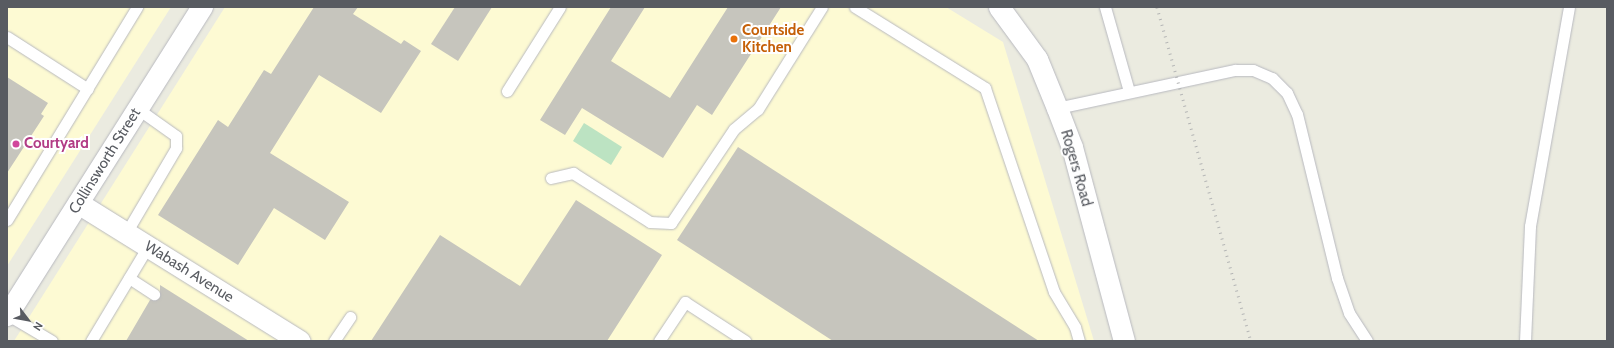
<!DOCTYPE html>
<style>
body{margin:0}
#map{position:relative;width:1614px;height:348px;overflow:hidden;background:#ebebe0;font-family:Cabin,sans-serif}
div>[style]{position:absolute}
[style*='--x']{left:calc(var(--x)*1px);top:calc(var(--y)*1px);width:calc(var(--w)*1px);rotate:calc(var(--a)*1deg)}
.commercial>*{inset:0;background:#fdfad3}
.green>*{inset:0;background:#bce3c2}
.building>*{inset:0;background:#c6c5bd}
.roads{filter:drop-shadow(0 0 1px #b8b9bf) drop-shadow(0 0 1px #b8b9bf)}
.service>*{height:11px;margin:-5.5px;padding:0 5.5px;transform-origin:5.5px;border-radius:5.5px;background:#fff}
.minor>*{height:21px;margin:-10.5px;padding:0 10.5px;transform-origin:10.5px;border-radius:10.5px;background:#fff}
.rail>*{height:3px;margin-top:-1.5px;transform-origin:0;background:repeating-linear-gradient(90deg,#b3b4b4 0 1px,transparent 0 6px)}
.dots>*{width:11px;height:11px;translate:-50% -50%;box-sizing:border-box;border:2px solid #fff;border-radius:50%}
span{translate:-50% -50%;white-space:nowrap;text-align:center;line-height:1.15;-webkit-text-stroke:4px #fff;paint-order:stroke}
.food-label{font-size:15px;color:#c56008;font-weight:700}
.left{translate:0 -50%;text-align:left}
.hotel-label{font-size:15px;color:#b23c85;font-weight:700}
.street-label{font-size:15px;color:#585b61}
.frame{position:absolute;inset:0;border:8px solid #585b61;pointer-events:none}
.north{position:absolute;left:8px;top:300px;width:40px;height:40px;-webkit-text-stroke:3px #fff;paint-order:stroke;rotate:122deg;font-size:11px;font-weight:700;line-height:16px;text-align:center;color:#585b61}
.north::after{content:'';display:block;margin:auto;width:14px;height:18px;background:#585b61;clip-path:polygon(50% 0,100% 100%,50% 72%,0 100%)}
</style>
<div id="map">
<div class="commercial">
<i style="clip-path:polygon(7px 7px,171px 7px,7px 266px)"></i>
<i style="clip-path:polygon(225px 7px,946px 7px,1003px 42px,1094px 341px,14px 341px)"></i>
</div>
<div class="green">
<i style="clip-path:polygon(584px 123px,622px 147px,611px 165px,573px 141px)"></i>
</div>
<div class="building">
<i style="clip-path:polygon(314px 7px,358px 7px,353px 14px,401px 44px,404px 40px,421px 51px,381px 113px,319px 75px,270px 153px,349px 202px,325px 240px,274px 208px,238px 265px,158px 215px,218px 120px,228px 127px,264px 70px,271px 74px)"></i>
<i style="clip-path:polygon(455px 7px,492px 7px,458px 61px,431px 44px)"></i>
<i style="clip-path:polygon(611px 7px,645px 7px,611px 61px,670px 98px,728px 7px,781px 7px,712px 115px,697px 105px,663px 158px,582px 108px,565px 135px,540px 120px)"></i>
<i style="clip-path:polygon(7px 77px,48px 103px,41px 114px,44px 116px,7px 173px)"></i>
<i style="clip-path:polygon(738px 147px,1039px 341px,833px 341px,677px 240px)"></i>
<i style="clip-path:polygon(576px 200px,662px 255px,607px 341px,371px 341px,440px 235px,520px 286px)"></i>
<i style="clip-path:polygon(160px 285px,249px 341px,126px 341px,150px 300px,160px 297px)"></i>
</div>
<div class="roads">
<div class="service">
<i style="--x:855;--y:7;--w:153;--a:31.9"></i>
<i style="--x:985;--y:88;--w:215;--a:71.3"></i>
<i style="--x:1054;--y:292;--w:41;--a:59"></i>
<i style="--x:1075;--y:327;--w:15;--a:74"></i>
<i style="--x:1105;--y:7;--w:87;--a:74.1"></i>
<i style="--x:7;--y:37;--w:96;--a:32.7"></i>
<i style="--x:507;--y:91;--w:99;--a:-57.8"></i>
<i style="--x:1057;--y:108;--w:182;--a:-12.1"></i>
<i style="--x:1235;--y:70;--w:18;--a:0"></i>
<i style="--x:1253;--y:70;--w:21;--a:23"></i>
<i style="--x:1272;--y:78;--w:21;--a:45"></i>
<i style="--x:1287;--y:93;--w:23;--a:65"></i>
<i style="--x:1297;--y:114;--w:169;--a:76.3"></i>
<i style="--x:1337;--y:278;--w:37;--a:71"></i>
<i style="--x:1349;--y:313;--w:33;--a:57"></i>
<i style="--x:551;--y:178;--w:23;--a:-13"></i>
<i style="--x:573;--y:173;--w:91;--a:32.5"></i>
<i style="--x:650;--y:222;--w:21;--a:3"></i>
<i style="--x:671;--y:223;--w:113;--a:-56.2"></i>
<i style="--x:734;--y:129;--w:31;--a:-40"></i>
<i style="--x:758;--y:109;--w:120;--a:-57.9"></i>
<i style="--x:7;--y:220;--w:250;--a:-58.6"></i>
<i style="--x:126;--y:233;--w:99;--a:-59.5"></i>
<i style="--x:176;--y:148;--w:12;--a:-90"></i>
<i style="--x:176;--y:136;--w:47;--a:-144.6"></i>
<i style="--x:129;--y:278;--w:30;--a:33"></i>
<i style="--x:8;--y:315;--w:51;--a:30.6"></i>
<i style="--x:91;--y:341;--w:111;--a:-59"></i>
<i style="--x:334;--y:341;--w:29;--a:-56"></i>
<i style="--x:659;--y:341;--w:47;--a:-56.3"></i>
<i style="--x:685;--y:302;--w:72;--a:33"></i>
<i style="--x:1525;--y:341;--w:115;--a:-87.5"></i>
<i style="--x:1530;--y:226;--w:222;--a:-79.9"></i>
</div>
<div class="minor">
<i style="--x:999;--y:7;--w:64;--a:53.8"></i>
<i style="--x:1037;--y:59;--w:53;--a:67.8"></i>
<i style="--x:1057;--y:108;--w:42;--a:69"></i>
<i style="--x:1072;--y:147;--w:201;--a:75"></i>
<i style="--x:78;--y:203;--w:261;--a:31.9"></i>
<i style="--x:7;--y:315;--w:365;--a:-57.7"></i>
</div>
</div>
<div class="rail">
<i style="--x:1157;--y:7;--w:347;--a:74.3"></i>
</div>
<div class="dots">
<i style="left:734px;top:39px;background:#e8710a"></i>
<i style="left:16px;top:144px;background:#d1479c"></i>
</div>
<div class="food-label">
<span class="left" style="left:742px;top:39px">Courtside<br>Kitchen</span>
</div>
<div class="hotel-label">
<span class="left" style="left:24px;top:144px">Courtyard</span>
</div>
<div class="street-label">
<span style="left:105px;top:161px;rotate:-58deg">Collinsworth Street</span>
<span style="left:1076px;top:168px;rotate:74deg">Rogers Road</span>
<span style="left:189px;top:272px;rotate:32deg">Wabash Avenue</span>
</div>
<div class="frame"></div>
<div class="north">N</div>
</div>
